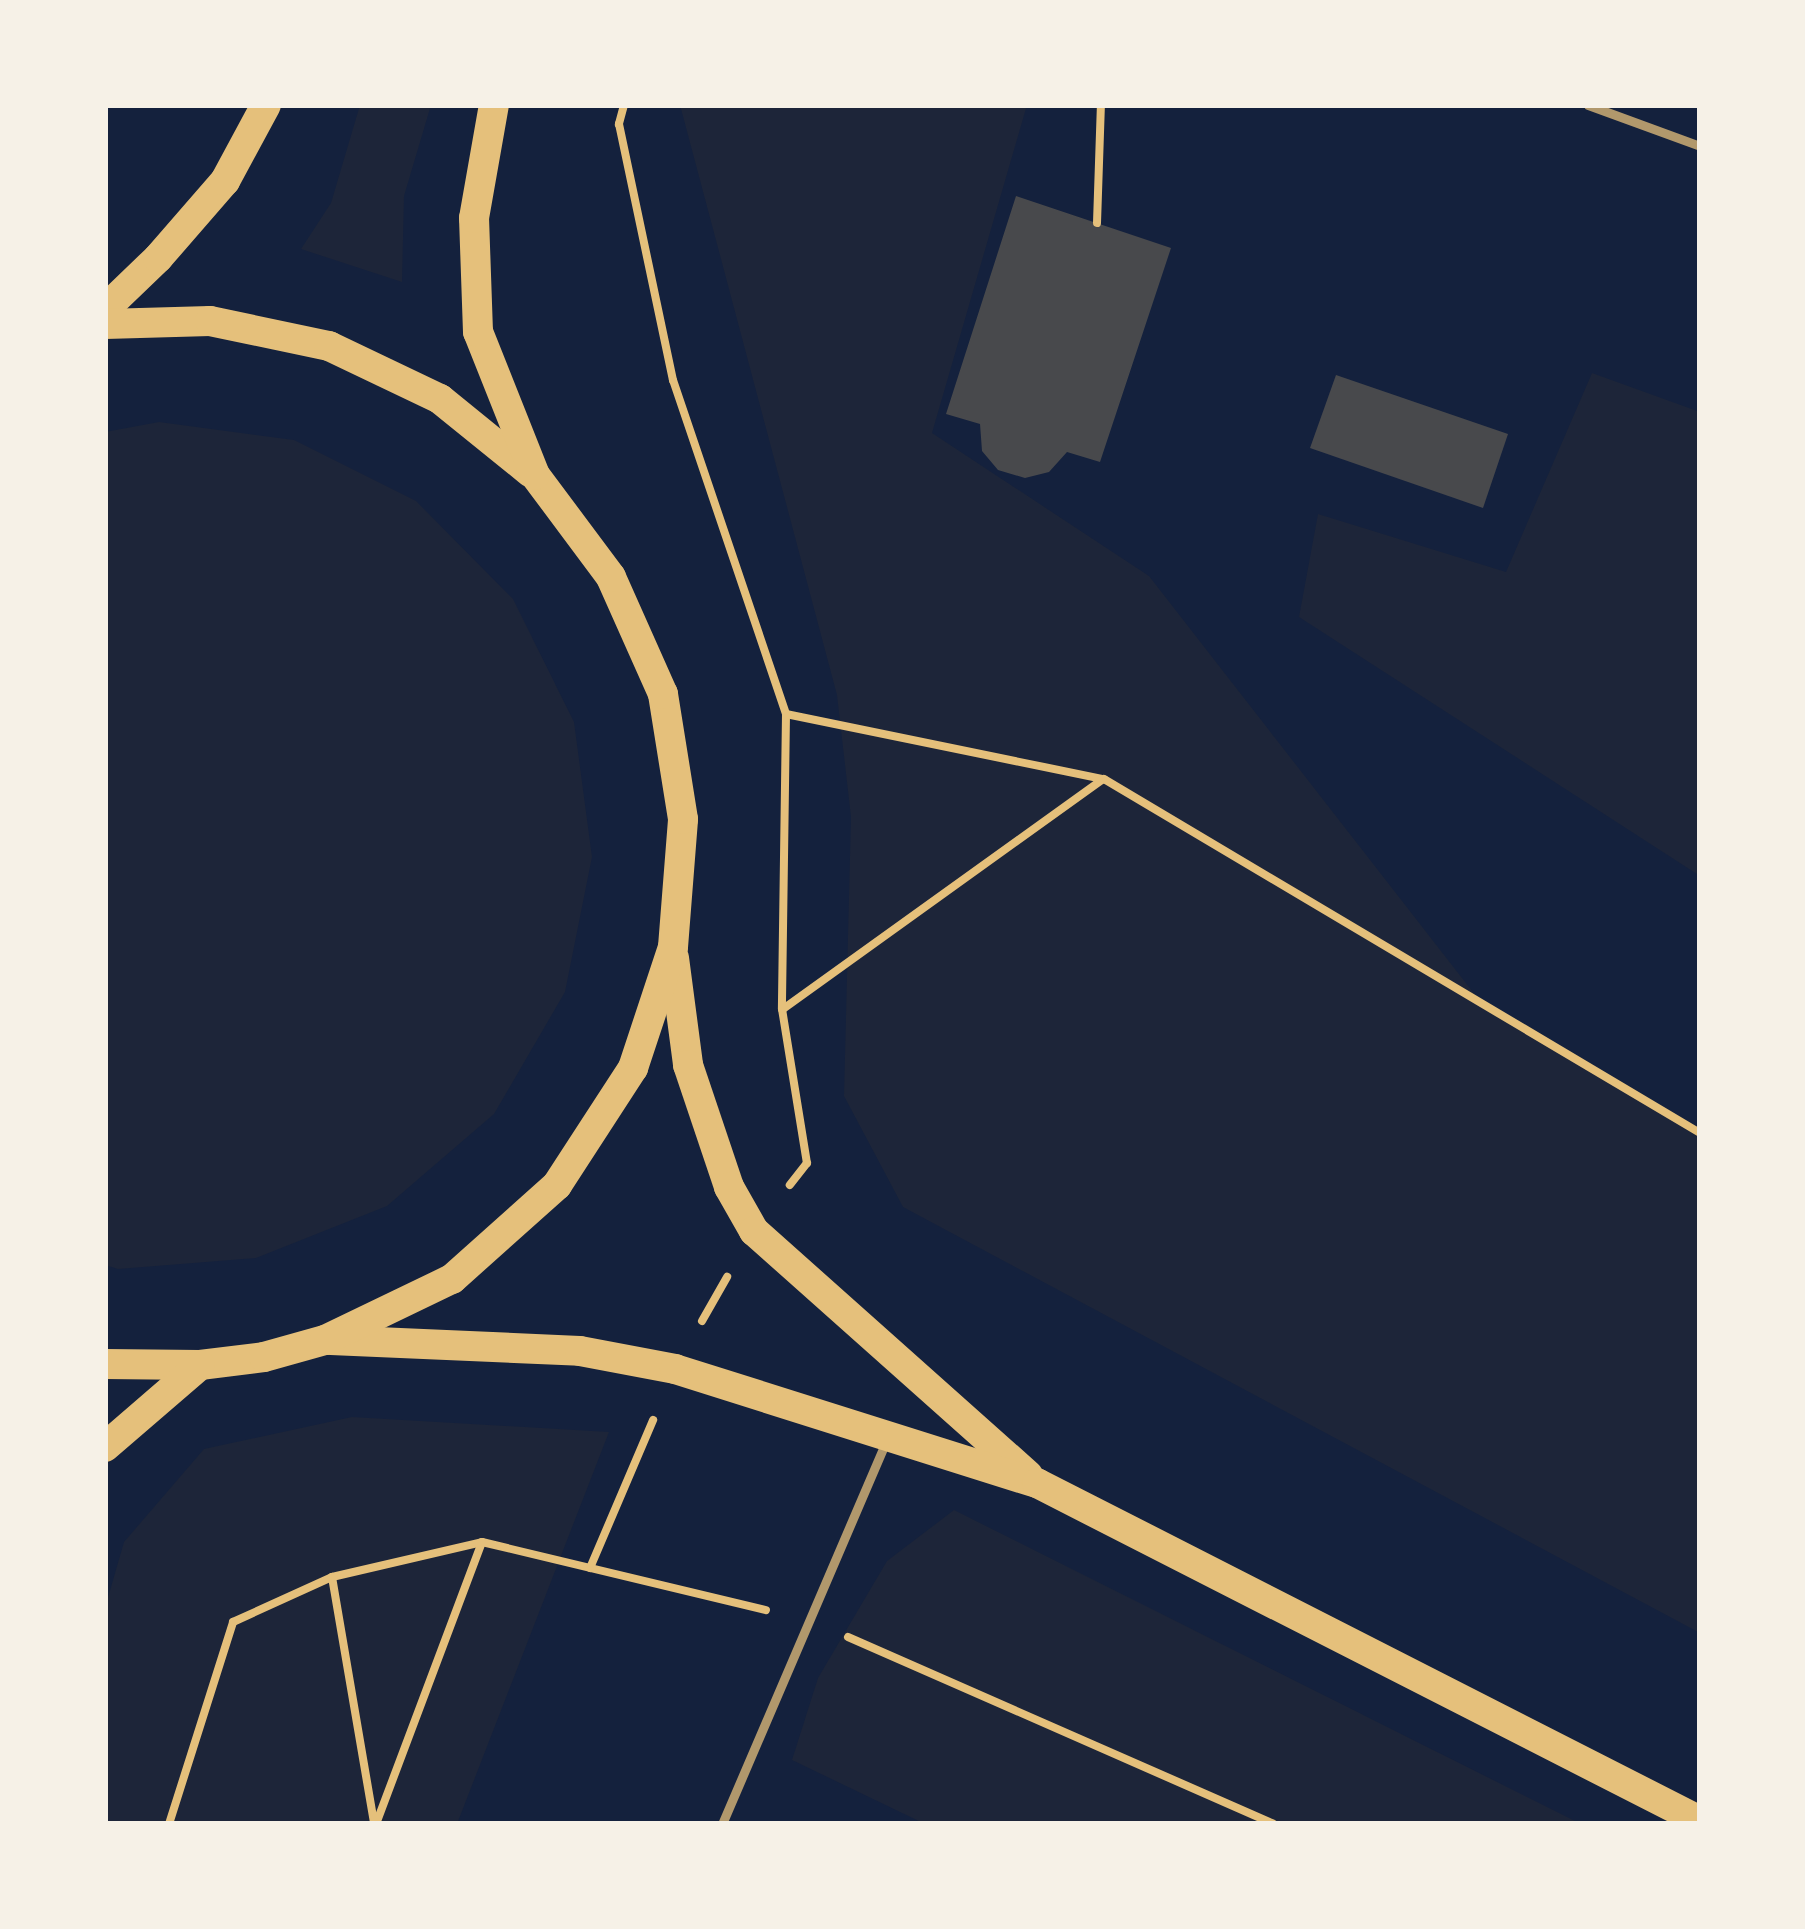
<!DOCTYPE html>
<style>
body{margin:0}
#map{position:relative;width:1805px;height:1929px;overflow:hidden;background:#14213d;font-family:"Sofia Sans Condensed",sans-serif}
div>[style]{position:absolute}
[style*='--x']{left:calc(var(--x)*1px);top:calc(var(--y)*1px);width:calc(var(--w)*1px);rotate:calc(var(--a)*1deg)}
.green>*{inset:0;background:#1d2539}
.building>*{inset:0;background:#48494c}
.path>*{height:8px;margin:-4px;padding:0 4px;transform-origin:4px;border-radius:4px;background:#e5c07b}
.service>*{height:9px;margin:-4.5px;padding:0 4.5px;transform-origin:4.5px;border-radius:4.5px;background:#b1986c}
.primary>*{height:30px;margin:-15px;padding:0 15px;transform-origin:15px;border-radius:15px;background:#e5c07b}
span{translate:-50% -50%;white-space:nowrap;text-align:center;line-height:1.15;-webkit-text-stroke:12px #f6f1e7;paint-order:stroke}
.frame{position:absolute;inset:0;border:108px solid #f6f1e7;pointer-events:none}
</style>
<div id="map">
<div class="green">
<i style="clip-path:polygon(360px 105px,431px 105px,404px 196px,402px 282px,301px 249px,331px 203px)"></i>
<i style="clip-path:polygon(680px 105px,1027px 105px,932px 433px,1149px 576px,1483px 1005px,1700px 1133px,1700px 1633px,903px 1207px,844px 1096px,851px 817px,837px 695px)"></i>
<i style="clip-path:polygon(1592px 373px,1700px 412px,1700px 876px,1299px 617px,1318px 514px,1506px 572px)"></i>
<i style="clip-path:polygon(159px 422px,294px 440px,416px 501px,513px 599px,574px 722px,592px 857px,565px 992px,494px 1114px,387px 1206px,256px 1258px,118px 1269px,105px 1265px,105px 432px)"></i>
<i style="clip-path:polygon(352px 1417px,609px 1432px,457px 1824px,105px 1824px,105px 1608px,124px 1542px,204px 1449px)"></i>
<i style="clip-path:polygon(954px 1510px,1581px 1824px,925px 1824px,792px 1760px,818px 1678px,887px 1561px)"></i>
</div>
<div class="building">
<i style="clip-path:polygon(1016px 196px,1171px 248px,1100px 462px,1067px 452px,1049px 472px,1025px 478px,998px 470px,982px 451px,980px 424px,946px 414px)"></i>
<i style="clip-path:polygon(1336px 375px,1508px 434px,1483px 508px,1310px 448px)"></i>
</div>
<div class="path">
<i style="--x:624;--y:105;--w:20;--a:105"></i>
<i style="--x:619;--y:124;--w:262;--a:78.1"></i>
<i style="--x:673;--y:380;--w:353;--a:71.3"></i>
<i style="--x:786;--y:714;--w:295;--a:90.8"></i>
<i style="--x:782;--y:1009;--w:156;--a:80.8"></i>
<i style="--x:807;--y:1163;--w:28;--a:128"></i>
<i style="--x:1097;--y:223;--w:118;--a:-88.1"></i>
<i style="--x:786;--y:714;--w:325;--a:11.6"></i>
<i style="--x:1104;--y:779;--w:693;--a:30.71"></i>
<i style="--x:783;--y:1009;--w:393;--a:-35.7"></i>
<i style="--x:702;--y:1321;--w:51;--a:-60.4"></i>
<i style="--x:590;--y:1568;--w:161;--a:-66.9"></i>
<i style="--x:332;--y:1577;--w:251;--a:80.3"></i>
<i style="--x:848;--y:1637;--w:464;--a:23.7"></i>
<i style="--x:169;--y:1824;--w:212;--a:-72.4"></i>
<i style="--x:233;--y:1622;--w:109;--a:-24.4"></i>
<i style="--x:332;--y:1577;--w:154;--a:-13.1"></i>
<i style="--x:482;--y:1542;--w:292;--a:13.5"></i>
<i style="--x:376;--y:1824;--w:301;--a:-69.4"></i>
</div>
<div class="service">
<i style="--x:1588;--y:105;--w:119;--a:20.1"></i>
<i style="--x:722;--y:1824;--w:417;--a:-66.8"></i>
</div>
<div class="primary">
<i style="--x:105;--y:309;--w:74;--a:-43.9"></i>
<i style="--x:158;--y:258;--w:102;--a:-49"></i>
<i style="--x:225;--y:181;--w:86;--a:-61.7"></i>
<i style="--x:105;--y:324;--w:105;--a:-1.6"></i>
<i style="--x:210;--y:321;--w:122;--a:11.9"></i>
<i style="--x:329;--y:346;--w:123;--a:25.5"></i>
<i style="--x:440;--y:399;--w:116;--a:39"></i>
<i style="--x:674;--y:958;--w:108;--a:82.5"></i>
<i style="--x:688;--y:1065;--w:129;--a:71.4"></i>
<i style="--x:729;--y:1187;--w:51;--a:60.4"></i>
<i style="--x:754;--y:1231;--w:367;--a:41.7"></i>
<i style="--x:331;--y:1340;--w:249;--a:2.5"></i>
<i style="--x:580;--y:1351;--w:97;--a:10.7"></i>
<i style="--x:675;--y:1369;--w:380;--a:17.5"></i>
<i style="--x:1037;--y:1483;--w:744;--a:27.01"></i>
<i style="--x:105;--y:1364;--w:95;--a:0.6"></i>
<i style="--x:200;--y:1365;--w:64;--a:-7.1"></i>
<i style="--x:264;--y:1357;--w:63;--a:-15.6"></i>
<i style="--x:325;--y:1340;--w:141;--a:-25.7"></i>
<i style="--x:452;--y:1279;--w:141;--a:-41.8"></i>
<i style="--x:557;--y:1185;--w:140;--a:-57"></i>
<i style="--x:633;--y:1068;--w:127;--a:-71.7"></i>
<i style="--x:673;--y:947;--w:128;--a:-85.5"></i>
<i style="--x:683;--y:819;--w:127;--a:-99.1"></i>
<i style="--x:663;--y:694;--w:128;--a:-114"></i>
<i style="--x:611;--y:577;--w:127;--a:-126.7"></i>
<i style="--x:535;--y:475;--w:154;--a:-111.7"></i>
<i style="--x:478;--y:332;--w:114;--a:-92"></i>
<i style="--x:474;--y:218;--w:115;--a:-80"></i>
<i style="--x:105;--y:1447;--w:125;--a:-40.8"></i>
</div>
<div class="frame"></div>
</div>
